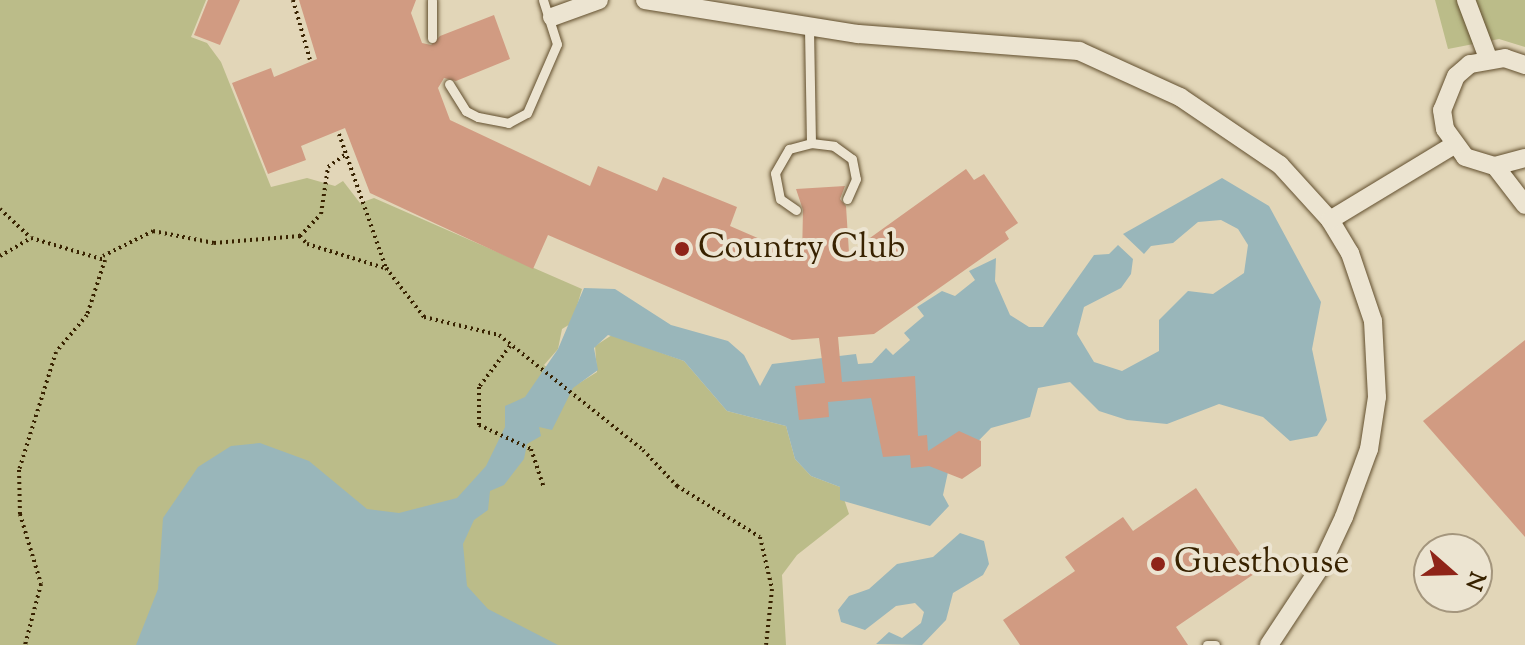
<!DOCTYPE html>
<style>
body{margin:0}
#map{position:relative;width:1525px;height:645px;overflow:hidden;background:#e2d6b8;font-family:"Sorts Mill Goudy",serif}
div>[style]{position:absolute}
[style*='--x']{left:calc(var(--x)*1px);top:calc(var(--y)*1px);width:calc(var(--w)*1px);rotate:calc(var(--a)*1deg)}
.green>*{inset:0;background:#bbbc89}
.water>*{inset:0;background:#99b6ba}
.building>*{inset:0;background:#d19b82}
.path>*{height:4px;margin-top:-2px;transform-origin:0;background:repeating-linear-gradient(90deg,#382200 0 2px,transparent 0 6px)}
.roads{filter:drop-shadow(0 0 2px #624f2e) drop-shadow(0 0 2px #624f2e)}
.service>*{height:9px;margin:-4.5px;padding:0 4.5px;transform-origin:4.5px;border-radius:4.5px;background:#ece4d1}
.minor>*{height:18px;margin:-9px;padding:0 9px;transform-origin:9px;border-radius:9px;background:#ece4d1}
.dots>*{width:22px;height:22px;translate:-50% -50%;box-sizing:border-box;border:4px solid #ece4d1;border-radius:50%}
span{translate:-50% -50%;white-space:nowrap;text-align:center;line-height:1.15;-webkit-text-stroke:8px #ece4d1;paint-order:stroke}
.poi-label{font-size:34px;color:#382200}
.left{translate:0 -50%;text-align:left}
.north{position:absolute;left:1413px;top:533px;width:80px;height:80px;box-sizing:border-box;background:#ece4d1;border:2px solid #a4967d;border-radius:50%;rotate:110deg;font-size:22px;font-weight:700;line-height:32px;text-align:center;color:#382200}
.north::after{content:'';display:block;margin:auto;width:28px;height:36px;background:#8f2418;clip-path:polygon(50% 0,100% 100%,50% 72%,0 100%)}
</style>
<div id="map">
<div class="green">
<i style="clip-path:polygon(0 0,206px 0,191px 37px,207px 43px,221px 62px,271px 187px,307px 178px,335px 186px,343px 181px,360px 203px,374px 198px,582px 289px,572px 323px,562px 329px,558px 349px,544px 365px,573px 387px,597px 372px,595px 346px,612px 335px,684px 361px,727px 411px,786px 426px,795px 459px,811px 476px,840px 487px,849px 514px,797px 555px,782px 575px,786px 645px,0 645px)"></i>
<i style="clip-path:polygon(1435px 0,1525px 0,1525px 47px,1499px 39px,1448px 49px)"></i>
</div>
<div class="water">
<i style="clip-path:polygon(1222px 178px,1269px 206px,1321px 302px,1312px 349px,1327px 420px,1317px 436px,1290px 441px,1263px 417px,1219px 404px,1167px 424px,1127px 420px,1099px 411px,1070px 382px,1038px 388px,1030px 417px,991px 428px,948px 472px,943px 495px,949px 506px,930px 526px,840px 500px,840px 487px,811px 476px,795px 459px,786px 426px,727px 411px,684px 361px,608px 335px,594px 348px,598px 370px,573px 388px,552px 430px,539px 427px,541px 436px,527px 444px,524px 459px,504px 485px,490px 491px,488px 510px,474px 520px,463px 544px,467px 586px,488px 609px,558px 645px,136px 645px,158px 589px,163px 518px,198px 467px,231px 446px,260px 443px,309px 461px,367px 509px,399px 513px,457px 498px,486px 466px,505px 427px,505px 406px,525px 397px,558px 349px,584px 288px,615px 289px,671px 325px,728px 341px,744px 355px,760px 386px,772px 364px,856px 354px,858px 364px,872px 363px,886px 348px,893px 355px,910px 340px,904px 333px,924px 316px,917px 307px,942px 291px,955px 296px,975px 280px,969px 271px,996px 258px,995px 281px,1010px 315px,1029px 327px,1043px 327px,1094px 255px,1109px 254px,1118px 245px,1133px 259px,1131px 274px,1121px 288px,1084px 307px,1077px 334px,1094px 362px,1122px 371px,1159px 351px,1159px 320px,1188px 291px,1213px 294px,1244px 273px,1248px 245px,1238px 229px,1221px 220px,1198px 222px,1173px 243px,1151px 246px,1144px 254px,1123px 234px)"></i>
<i style="clip-path:polygon(960px 533px,984px 541px,989px 564px,983px 575px,953px 593px,946px 620px,922px 645px,876px 644px,889px 632px,902px 638px,921px 623px,924px 612px,915px 603px,896px 606px,865px 630px,841px 622px,838px 610px,849px 596px,869px 589px,897px 564px,933px 557px)"></i>
</div>
<div class="building">
<i style="clip-path:polygon(208px 0,240px 0,220px 45px,194px 35px)"></i>
<i style="clip-path:polygon(299px 0,416px 0,411px 13px,422px 43px,431px 45px,440px 36px,494px 15px,510px 59px,456px 81px,444px 78px,438px 88px,450px 120px,590px 186px,598px 166px,657px 191px,663px 177px,737px 207px,730px 226px,802px 257px,803px 210px,796px 189px,845px 186px,840px 199px,846px 206px,849px 253px,966px 169px,974px 180px,984px 174px,1018px 223px,1005px 232px,1009px 239px,874px 334px,838px 337px,842px 382px,915px 376px,918px 436px,927px 435px,928px 451px,959px 431px,981px 441px,981px 466px,962px 479px,929px 466px,911px 468px,910px 455px,883px 457px,871px 398px,828px 402px,829px 417px,799px 420px,795px 386px,825px 383px,819px 338px,792px 340px,548px 235px,533px 269px,370px 193px,345px 128px,301px 146px,306px 160px,268px 174px,232px 83px,271px 68px,274px 77px,317px 59px)"></i>
<i style="clip-path:polygon(1525px 340px,1525px 537px,1423px 421px)"></i>
<i style="clip-path:polygon(1196px 488px,1254px 574px,1176px 627px,1188px 645px,1020px 645px,1003px 620px,1075px 571px,1065px 557px,1123px 517px,1133px 531px)"></i>
</div>
<div class="path">
<i style="--x:293;--y:0;--w:62;--a:74.2"></i>
<i style="--x:339;--y:134;--w:142;--a:70.7"></i>
<i style="--x:386;--y:268;--w:62;--a:52.2"></i>
<i style="--x:424;--y:317;--w:77;--a:13.5"></i>
<i style="--x:499;--y:335;--w:184;--a:38.6"></i>
<i style="--x:643;--y:450;--w:50;--a:46.6"></i>
<i style="--x:677;--y:486;--w:97;--a:31.6"></i>
<i style="--x:760;--y:537;--w:53;--a:77"></i>
<i style="--x:772;--y:589;--w:56;--a:96.1"></i>
<i style="--x:0;--y:209;--w:42;--a:43.1"></i>
<i style="--x:300;--y:236;--w:11;--a:49"></i>
<i style="--x:307;--y:244;--w:85;--a:17.2"></i>
<i style="--x:0;--y:256;--w:36;--a:-30"></i>
<i style="--x:31;--y:238;--w:77;--a:16.6"></i>
<i style="--x:105;--y:260;--w:58;--a:108.1"></i>
<i style="--x:87;--y:315;--w:48;--a:130"></i>
<i style="--x:56;--y:352;--w:124;--a:107.4"></i>
<i style="--x:19;--y:470;--w:44;--a:88.7"></i>
<i style="--x:20;--y:514;--w:73;--a:73.3"></i>
<i style="--x:41;--y:584;--w:63;--a:104.7"></i>
<i style="--x:103;--y:256;--w:56;--a:-26.6"></i>
<i style="--x:153;--y:231;--w:62;--a:11.1"></i>
<i style="--x:214;--y:243;--w:86;--a:-4.7"></i>
<i style="--x:300;--y:236;--w:30;--a:-46"></i>
<i style="--x:321;--y:214;--w:48;--a:-81.5"></i>
<i style="--x:328;--y:167;--w:24;--a:-36"></i>
<i style="--x:510;--y:346;--w:51;--a:127.1"></i>
<i style="--x:479;--y:387;--w:38;--a:90"></i>
<i style="--x:479;--y:425;--w:57;--a:24.8"></i>
<i style="--x:531;--y:449;--w:41;--a:71.6"></i>
</div>
<div class="roads">
<div class="service">
<i style="--x:432;--y:0;--w:38;--a:90"></i>
<i style="--x:449;--y:84;--w:32;--a:58"></i>
<i style="--x:466;--y:111;--w:13;--a:27"></i>
<i style="--x:478;--y:117;--w:31;--a:11"></i>
<i style="--x:508;--y:123;--w:21;--a:-28"></i>
<i style="--x:527;--y:113;--w:75;--a:-66.5"></i>
<i style="--x:557;--y:44;--w:46;--a:-107.7"></i>
<i style="--x:811;--y:143;--w:23;--a:7"></i>
<i style="--x:834;--y:146;--w:22;--a:36"></i>
<i style="--x:852;--y:159;--w:20;--a:79"></i>
<i style="--x:856;--y:179;--w:22;--a:114"></i>
<i style="--x:796;--y:210;--w:19;--a:-145"></i>
<i style="--x:780;--y:199;--w:26;--a:-101"></i>
<i style="--x:775;--y:173;--w:28;--a:-60"></i>
<i style="--x:789;--y:149;--w:23;--a:-15"></i>
<i style="--x:811;--y:143;--w:116;--a:-91"></i>
<i style="--x:1207;--y:645;--w:8;--a:0"></i>
</div>
<div class="minor">
<i style="--x:645;--y:0;--w:216;--a:9.1"></i>
<i style="--x:858;--y:34;--w:222;--a:4.4"></i>
<i style="--x:1079;--y:51;--w:111;--a:24.5"></i>
<i style="--x:1180;--y:97;--w:121;--a:34.2"></i>
<i style="--x:1280;--y:165;--w:74;--a:47.7"></i>
<i style="--x:1330;--y:220;--w:39;--a:59"></i>
<i style="--x:1350;--y:253;--w:72;--a:71.3"></i>
<i style="--x:1373;--y:321;--w:76;--a:87"></i>
<i style="--x:1377;--y:397;--w:53;--a:98.7"></i>
<i style="--x:1369;--y:449;--w:72;--a:110.2"></i>
<i style="--x:1344;--y:517;--w:54;--a:115.1"></i>
<i style="--x:1321;--y:566;--w:95;--a:123.4"></i>
<i style="--x:1466;--y:0;--w:62;--a:69.2"></i>
<i style="--x:552;--y:17;--w:50;--a:-19.9"></i>
<i style="--x:1525;--y:65;--w:21;--a:-161"></i>
<i style="--x:1505;--y:58;--w:36;--a:170"></i>
<i style="--x:1470;--y:64;--w:18;--a:139"></i>
<i style="--x:1456;--y:76;--w:37;--a:112"></i>
<i style="--x:1442;--y:110;--w:19;--a:81"></i>
<i style="--x:1445;--y:129;--w:34;--a:54"></i>
<i style="--x:1465;--y:157;--w:31;--a:17"></i>
<i style="--x:1495;--y:166;--w:31;--a:-15"></i>
<i style="--x:1495;--y:166;--w:49;--a:52.4"></i>
<i style="--x:1330;--y:220;--w:145;--a:-31.2"></i>
</div>
</div>
<div class="dots">
<i style="left:682px;top:249px;background:#8f2418"></i>
<i style="left:1158px;top:564px;background:#8f2418"></i>
</div>
<div class="poi-label">
<span class="left" style="left:698px;top:249px">Country Club</span>
<span class="left" style="left:1174px;top:564px">Guesthouse</span>
</div>
<div class="north">N</div>
</div>
